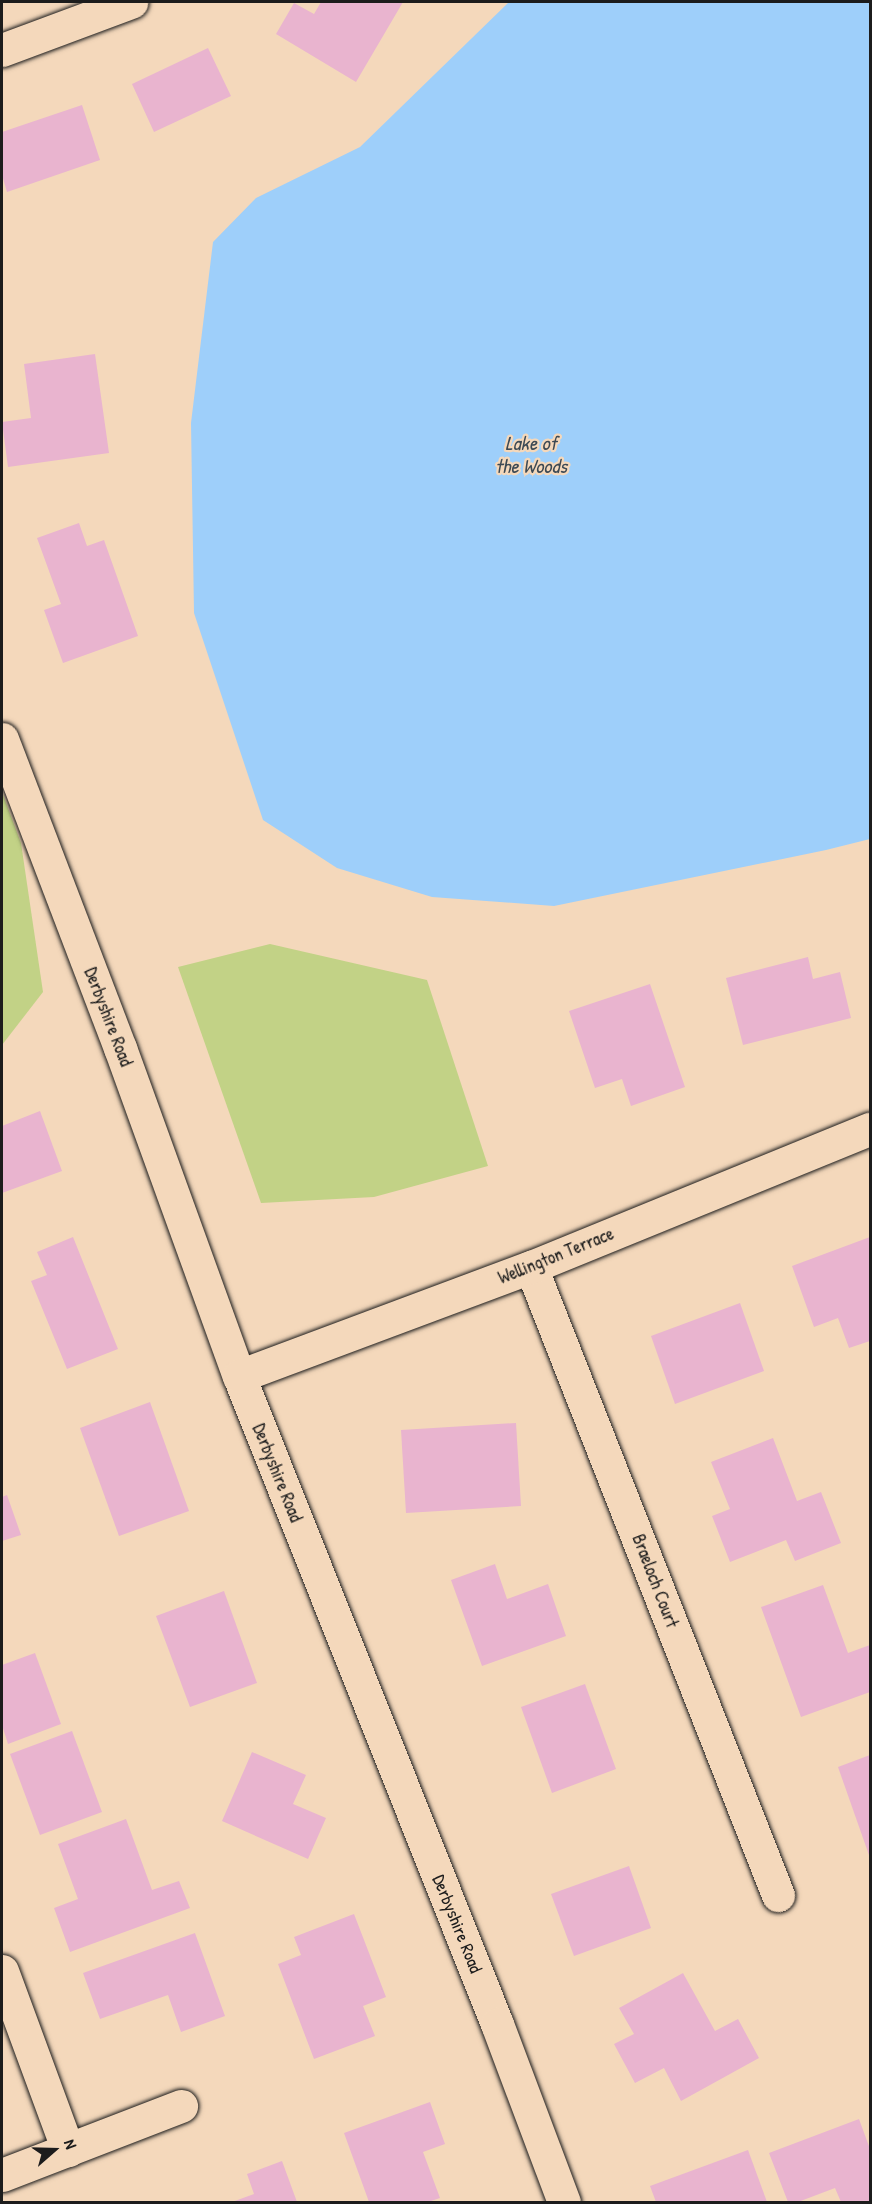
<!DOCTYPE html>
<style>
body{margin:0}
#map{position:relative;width:872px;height:2204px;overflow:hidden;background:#f4d8bb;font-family:"Patrick Hand",sans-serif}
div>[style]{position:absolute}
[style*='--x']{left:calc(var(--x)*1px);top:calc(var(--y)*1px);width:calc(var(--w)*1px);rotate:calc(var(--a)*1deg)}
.green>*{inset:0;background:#c2d286}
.water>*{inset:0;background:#9ecffa}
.building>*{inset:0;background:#e9b4cf}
.roads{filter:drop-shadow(0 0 2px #1c1c1c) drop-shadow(0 0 2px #1c1c1c)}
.minor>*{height:33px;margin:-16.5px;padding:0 16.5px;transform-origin:16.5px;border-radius:16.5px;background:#f4d8bb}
span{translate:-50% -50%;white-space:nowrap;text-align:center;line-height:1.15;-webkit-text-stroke:4.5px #f4d8bb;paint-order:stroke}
.street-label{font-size:18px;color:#1c1c1c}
.water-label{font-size:20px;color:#3c4954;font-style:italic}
.frame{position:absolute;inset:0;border:3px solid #1c1c1c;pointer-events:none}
.north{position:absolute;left:24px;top:2120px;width:60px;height:60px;-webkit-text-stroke:4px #f4d8bb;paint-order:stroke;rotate:70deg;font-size:16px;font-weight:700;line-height:24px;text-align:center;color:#1c1c1c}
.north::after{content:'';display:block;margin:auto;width:21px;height:27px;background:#1c1c1c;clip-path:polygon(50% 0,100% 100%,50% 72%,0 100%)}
</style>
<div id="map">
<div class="green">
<i style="clip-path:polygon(2px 792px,21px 843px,43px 992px,2px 1045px)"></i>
<i style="clip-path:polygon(270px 944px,427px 980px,488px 1166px,374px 1197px,261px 1203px,178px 967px)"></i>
</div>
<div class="water">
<i style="clip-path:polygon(509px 2px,870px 2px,870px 839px,826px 850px,554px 906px,432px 897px,337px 868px,263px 820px,194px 613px,191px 423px,213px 242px,256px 198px,360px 147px)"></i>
</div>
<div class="building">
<i style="clip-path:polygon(321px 2px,403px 2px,356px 82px,276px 34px,294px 3px,314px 14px)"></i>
<i style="clip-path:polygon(208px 48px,231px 96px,154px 132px,132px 84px)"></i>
<i style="clip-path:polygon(82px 105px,100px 160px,7px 192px,2px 175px,2px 132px)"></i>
<i style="clip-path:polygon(95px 354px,109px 453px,8px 467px,2px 422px,31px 418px,24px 364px)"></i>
<i style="clip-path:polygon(79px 523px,87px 546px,104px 540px,138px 636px,63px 663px,44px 610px,61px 604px,37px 538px)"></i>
<i style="clip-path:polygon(808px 957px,813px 979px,840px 972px,851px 1018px,743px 1045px,726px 978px)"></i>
<i style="clip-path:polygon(650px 984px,685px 1087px,631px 1106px,622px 1079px,595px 1088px,569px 1011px)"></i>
<i style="clip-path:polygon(40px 1111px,62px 1171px,2px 1193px,2px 1126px)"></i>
<i style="clip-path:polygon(73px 1237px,118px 1349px,67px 1369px,31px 1281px,47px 1275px,37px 1252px)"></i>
<i style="clip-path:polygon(870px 1237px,870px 1341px,849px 1348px,838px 1318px,814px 1327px,792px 1266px)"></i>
<i style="clip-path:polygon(740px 1303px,764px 1371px,675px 1404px,651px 1336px)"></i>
<i style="clip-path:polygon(150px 1402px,189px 1511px,119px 1536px,80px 1428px)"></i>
<i style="clip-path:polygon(516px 1423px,521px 1506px,406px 1513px,401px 1430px)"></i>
<i style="clip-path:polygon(773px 1438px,797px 1501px,821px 1492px,841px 1543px,795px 1561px,786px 1540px,730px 1562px,712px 1516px,730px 1509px,711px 1462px)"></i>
<i style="clip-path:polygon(7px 1495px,21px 1535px,2px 1541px,2px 1497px)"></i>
<i style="clip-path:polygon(495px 1564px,507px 1599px,548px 1584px,566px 1636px,482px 1666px,451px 1580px)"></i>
<i style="clip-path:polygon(823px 1585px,848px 1653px,870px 1645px,870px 1692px,801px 1717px,761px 1607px)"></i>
<i style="clip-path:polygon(224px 1591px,257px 1683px,190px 1707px,156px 1616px)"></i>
<i style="clip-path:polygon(35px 1653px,61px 1724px,8px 1744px,2px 1725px,2px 1665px)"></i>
<i style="clip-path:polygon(585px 1684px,616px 1769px,552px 1793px,521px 1707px)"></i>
<i style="clip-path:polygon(72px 1731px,102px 1812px,40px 1835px,10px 1754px)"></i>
<i style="clip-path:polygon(252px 1752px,306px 1775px,293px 1804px,326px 1818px,308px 1859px,222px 1821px)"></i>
<i style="clip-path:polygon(870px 1755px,870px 1858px,838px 1767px)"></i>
<i style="clip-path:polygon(126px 1819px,152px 1890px,179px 1881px,190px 1908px,70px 1952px,54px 1908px,78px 1899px,58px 1844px)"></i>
<i style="clip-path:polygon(629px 1866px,651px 1928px,574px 1956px,551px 1894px)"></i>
<i style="clip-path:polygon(354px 1914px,386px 1997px,363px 2006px,375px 2036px,314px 2059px,278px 1964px,301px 1955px,294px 1937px)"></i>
<i style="clip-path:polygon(195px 1933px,225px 2016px,181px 2032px,168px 1995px,100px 2019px,83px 1973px)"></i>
<i style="clip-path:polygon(683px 1973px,715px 2031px,738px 2019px,759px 2058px,681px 2101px,664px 2068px,635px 2083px,614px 2044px,634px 2034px,619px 2008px)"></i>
<i style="clip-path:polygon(430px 2102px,445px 2144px,423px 2152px,440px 2198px,428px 2202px,369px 2202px,344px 2133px)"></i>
<i style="clip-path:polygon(859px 2119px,870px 2149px,870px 2202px,841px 2202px,835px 2188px,798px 2202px,788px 2202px,769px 2153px)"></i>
<i style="clip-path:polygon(748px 2150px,767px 2202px,656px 2202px,650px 2186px)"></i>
<i style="clip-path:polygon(282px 2161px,297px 2202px,232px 2202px,254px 2194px,247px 2174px)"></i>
</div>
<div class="roads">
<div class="minor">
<i style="--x:2;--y:50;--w:138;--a:-20.4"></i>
<i style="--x:2;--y:739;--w:331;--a:69.1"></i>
<i style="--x:120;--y:1048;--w:349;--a:70.1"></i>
<i style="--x:239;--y:1376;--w:697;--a:68.29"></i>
<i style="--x:497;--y:2024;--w:190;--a:69.4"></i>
<i style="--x:531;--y:1267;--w:675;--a:68.53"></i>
<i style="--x:239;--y:1376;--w:312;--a:-20.5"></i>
<i style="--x:531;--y:1267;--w:366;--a:-22.2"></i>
<i style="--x:2;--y:1971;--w:191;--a:69.8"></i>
<i style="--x:2;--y:2175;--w:192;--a:-21.1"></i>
</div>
</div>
<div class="street-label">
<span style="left:108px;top:1017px;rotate:69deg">Derbyshire Road</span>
<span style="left:556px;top:1256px;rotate:-22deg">Wellington Terrace</span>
<span style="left:277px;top:1473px;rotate:68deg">Derbyshire Road</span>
<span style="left:655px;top:1581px;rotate:69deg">Braeloch Court</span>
<span style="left:457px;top:1924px;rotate:68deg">Derbyshire Road</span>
</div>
<div class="water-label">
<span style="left:531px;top:454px">Lake of<br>the Woods</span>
</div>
<div class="frame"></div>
<div class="north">N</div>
</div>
